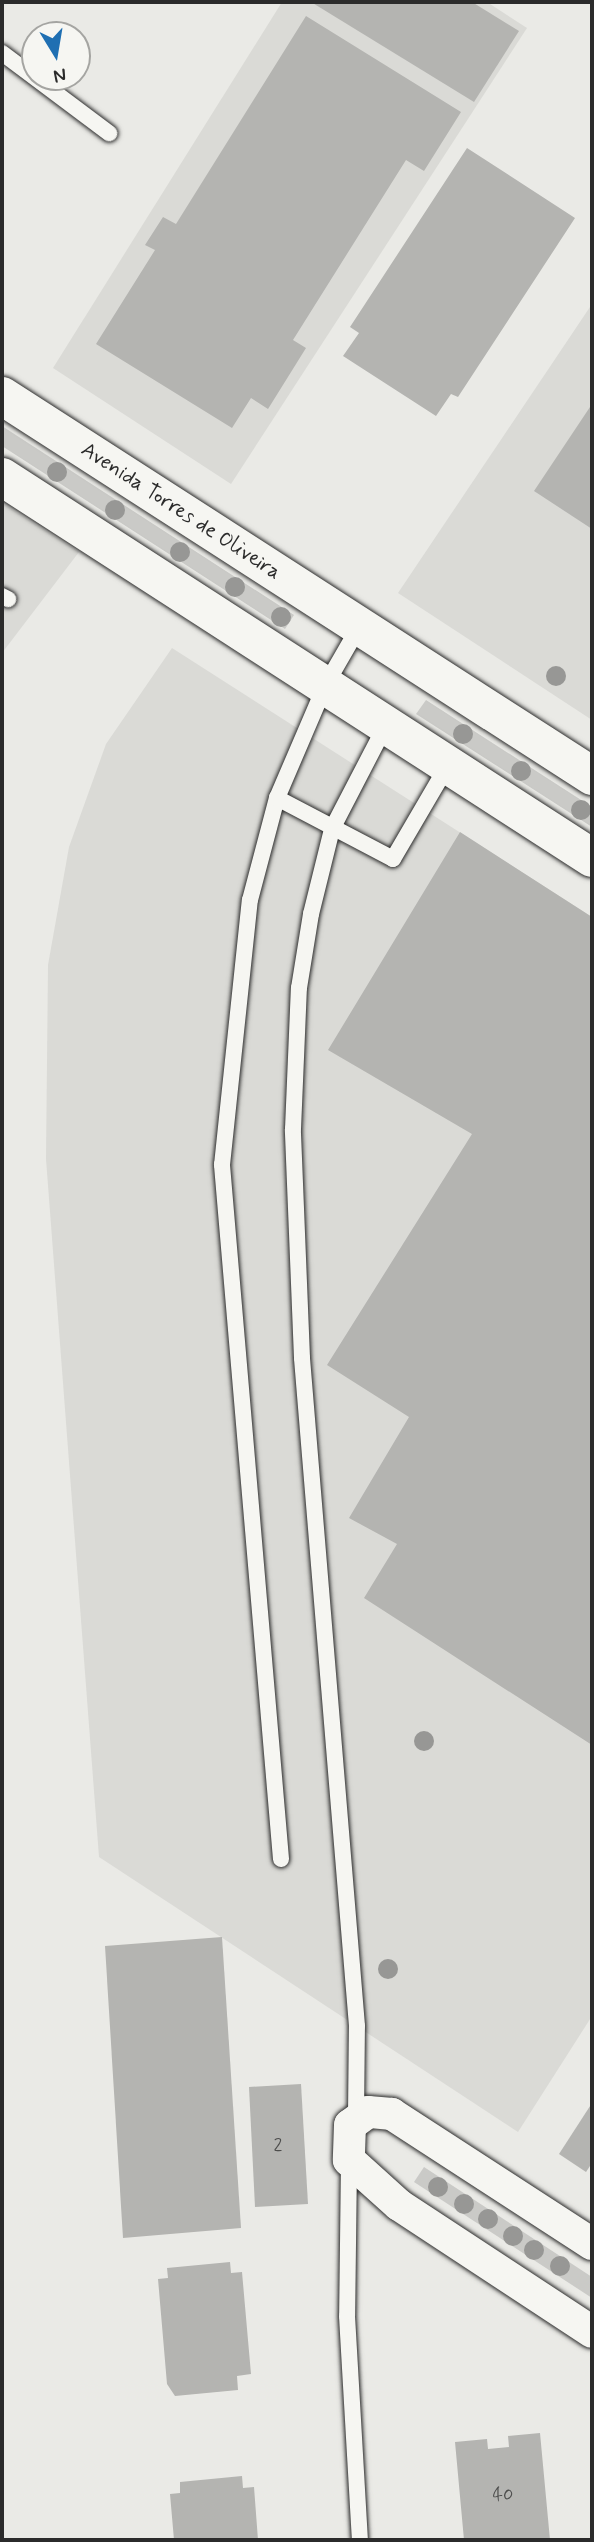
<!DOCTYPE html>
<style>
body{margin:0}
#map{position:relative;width:594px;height:2542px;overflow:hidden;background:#eaeae6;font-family:Mynerve,sans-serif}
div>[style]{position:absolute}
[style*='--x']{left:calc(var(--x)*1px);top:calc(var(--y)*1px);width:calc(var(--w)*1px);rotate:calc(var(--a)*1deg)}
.built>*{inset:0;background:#dadad6}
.green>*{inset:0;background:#cacac7}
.building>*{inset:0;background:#b4b4b1}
.roads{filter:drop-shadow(0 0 2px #2b2b2b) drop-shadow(0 0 2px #2b2b2b)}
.lane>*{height:16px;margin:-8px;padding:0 8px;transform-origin:8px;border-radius:8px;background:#f6f6f2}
.street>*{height:32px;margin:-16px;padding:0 16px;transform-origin:16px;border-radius:16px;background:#f6f6f2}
.secondary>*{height:38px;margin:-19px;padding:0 19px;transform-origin:19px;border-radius:19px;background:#f6f6f2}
.trees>*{width:20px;height:20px;margin:-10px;border-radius:50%;background:#979795}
span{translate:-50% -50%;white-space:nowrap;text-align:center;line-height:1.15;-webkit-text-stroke:6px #f6f6f2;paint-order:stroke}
.number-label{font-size:18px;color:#4d4d4c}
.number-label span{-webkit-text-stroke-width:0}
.street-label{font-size:21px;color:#2b2b2b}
.frame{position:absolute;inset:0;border:4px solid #2b2b2b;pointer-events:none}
.north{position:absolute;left:21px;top:21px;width:70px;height:70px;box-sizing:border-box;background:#f6f6f2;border:2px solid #a5a5a2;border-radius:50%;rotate:169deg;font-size:19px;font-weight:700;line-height:28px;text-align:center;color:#2b2b2b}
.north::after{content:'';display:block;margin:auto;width:24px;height:32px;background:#1f6fb2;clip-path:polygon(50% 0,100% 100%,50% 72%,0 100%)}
</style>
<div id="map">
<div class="built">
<i style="clip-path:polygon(282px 2px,487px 2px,527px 28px,231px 484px,53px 368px)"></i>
<i style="clip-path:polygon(592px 304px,592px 720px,398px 593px)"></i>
<i style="clip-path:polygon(2px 503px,79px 552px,2px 653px)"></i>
<i style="clip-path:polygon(172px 648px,592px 917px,592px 2016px,518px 2132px,99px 1857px,46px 1159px,48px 965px,69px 847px,106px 744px)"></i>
</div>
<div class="green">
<i style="clip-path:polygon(2px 426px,294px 615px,285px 629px,2px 446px)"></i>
<i style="clip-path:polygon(426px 700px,592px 807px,592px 827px,416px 714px)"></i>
<i style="clip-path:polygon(424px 2167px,592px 2277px,592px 2298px,414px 2182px)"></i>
</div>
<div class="building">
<i style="clip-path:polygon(311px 2px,472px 2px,519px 31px,474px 102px)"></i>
<i style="clip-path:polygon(306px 16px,461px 112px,424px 171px,406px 160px,293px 340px,306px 348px,268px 409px,251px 398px,232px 428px,96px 344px,155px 250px,145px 245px,163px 217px,176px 224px)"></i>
<i style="clip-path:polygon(467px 148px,575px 218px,458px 397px,451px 394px,436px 416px,343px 356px,359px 333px,350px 327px)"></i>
<i style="clip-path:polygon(592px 404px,592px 529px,534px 491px)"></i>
<i style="clip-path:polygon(460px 832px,592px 917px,592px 1745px,364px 1598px,397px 1544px,349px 1518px,409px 1417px,327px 1365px,472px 1134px,328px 1050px)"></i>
<i style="clip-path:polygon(222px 1937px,241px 2228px,123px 2238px,105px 1946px)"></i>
<i style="clip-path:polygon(301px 2084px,308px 2204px,255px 2207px,249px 2087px)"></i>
<i style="clip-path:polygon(592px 2103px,592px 2163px,586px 2172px,559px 2154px)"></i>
<i style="clip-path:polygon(230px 2262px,231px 2273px,242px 2272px,251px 2374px,237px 2376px,238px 2390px,175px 2396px,167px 2384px,158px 2279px,168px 2278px,167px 2268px)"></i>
<i style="clip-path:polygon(540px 2433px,550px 2540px,464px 2540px,455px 2442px,487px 2439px,488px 2449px,509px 2447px,508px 2436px)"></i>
<i style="clip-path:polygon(242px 2476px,243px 2488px,254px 2487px,258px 2540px,174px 2540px,170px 2494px,180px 2493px,180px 2482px)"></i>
</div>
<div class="roads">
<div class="lane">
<i style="--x:2;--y:53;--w:134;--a:36.8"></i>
<i style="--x:2;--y:596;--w:7;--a:27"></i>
<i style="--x:277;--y:798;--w:131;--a:27.7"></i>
<i style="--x:393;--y:859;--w:109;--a:-59.7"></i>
<i style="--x:281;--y:1859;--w:697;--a:-94.86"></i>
<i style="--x:222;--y:1165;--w:266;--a:-84"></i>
<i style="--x:250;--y:900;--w:106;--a:-75.2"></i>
<i style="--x:277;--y:798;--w:122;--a:-66.8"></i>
<i style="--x:325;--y:686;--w:68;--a:-60"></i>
<i style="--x:356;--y:2116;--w:90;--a:-89.4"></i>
<i style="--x:357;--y:2026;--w:670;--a:-94.71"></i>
<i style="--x:302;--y:1358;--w:229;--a:-92.3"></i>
<i style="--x:293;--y:1129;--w:141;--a:-87.6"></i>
<i style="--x:299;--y:988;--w:75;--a:-80.8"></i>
<i style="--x:311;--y:914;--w:88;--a:-76.1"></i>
<i style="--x:332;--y:829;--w:117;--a:-62.6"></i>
<i style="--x:349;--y:2162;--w:154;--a:90.7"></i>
<i style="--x:347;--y:2316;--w:224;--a:86.7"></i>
</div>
<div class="street">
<i style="--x:592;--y:2244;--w:239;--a:-147"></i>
<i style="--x:392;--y:2114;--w:24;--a:-175"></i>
<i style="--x:368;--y:2112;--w:22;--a:144"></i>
<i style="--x:350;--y:2125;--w:35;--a:92"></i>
<i style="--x:349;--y:2160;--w:67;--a:42"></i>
<i style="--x:399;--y:2205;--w:231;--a:33.3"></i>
</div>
<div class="secondary">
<i style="--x:2;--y:396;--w:702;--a:32.78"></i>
<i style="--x:2;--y:477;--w:702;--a:32.85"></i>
</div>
</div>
<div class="trees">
<i style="left:57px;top:472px"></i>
<i style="left:115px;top:510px"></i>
<i style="left:180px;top:552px"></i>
<i style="left:235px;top:587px"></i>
<i style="left:281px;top:617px"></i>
<i style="left:556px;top:676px"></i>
<i style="left:463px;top:734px"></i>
<i style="left:521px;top:771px"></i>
<i style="left:581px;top:810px"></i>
<i style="left:424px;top:1741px"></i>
<i style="left:388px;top:1969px"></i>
<i style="left:438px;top:2187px"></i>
<i style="left:464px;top:2204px"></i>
<i style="left:488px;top:2219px"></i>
<i style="left:513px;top:2236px"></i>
<i style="left:534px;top:2250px"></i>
<i style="left:560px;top:2266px"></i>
</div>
<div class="number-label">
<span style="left:278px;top:2145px">2</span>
<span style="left:503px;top:2495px">40</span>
</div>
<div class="street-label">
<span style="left:181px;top:511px;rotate:33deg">Avenida Torres de Oliveira</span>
</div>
<div class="frame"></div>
<div class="north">N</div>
</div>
